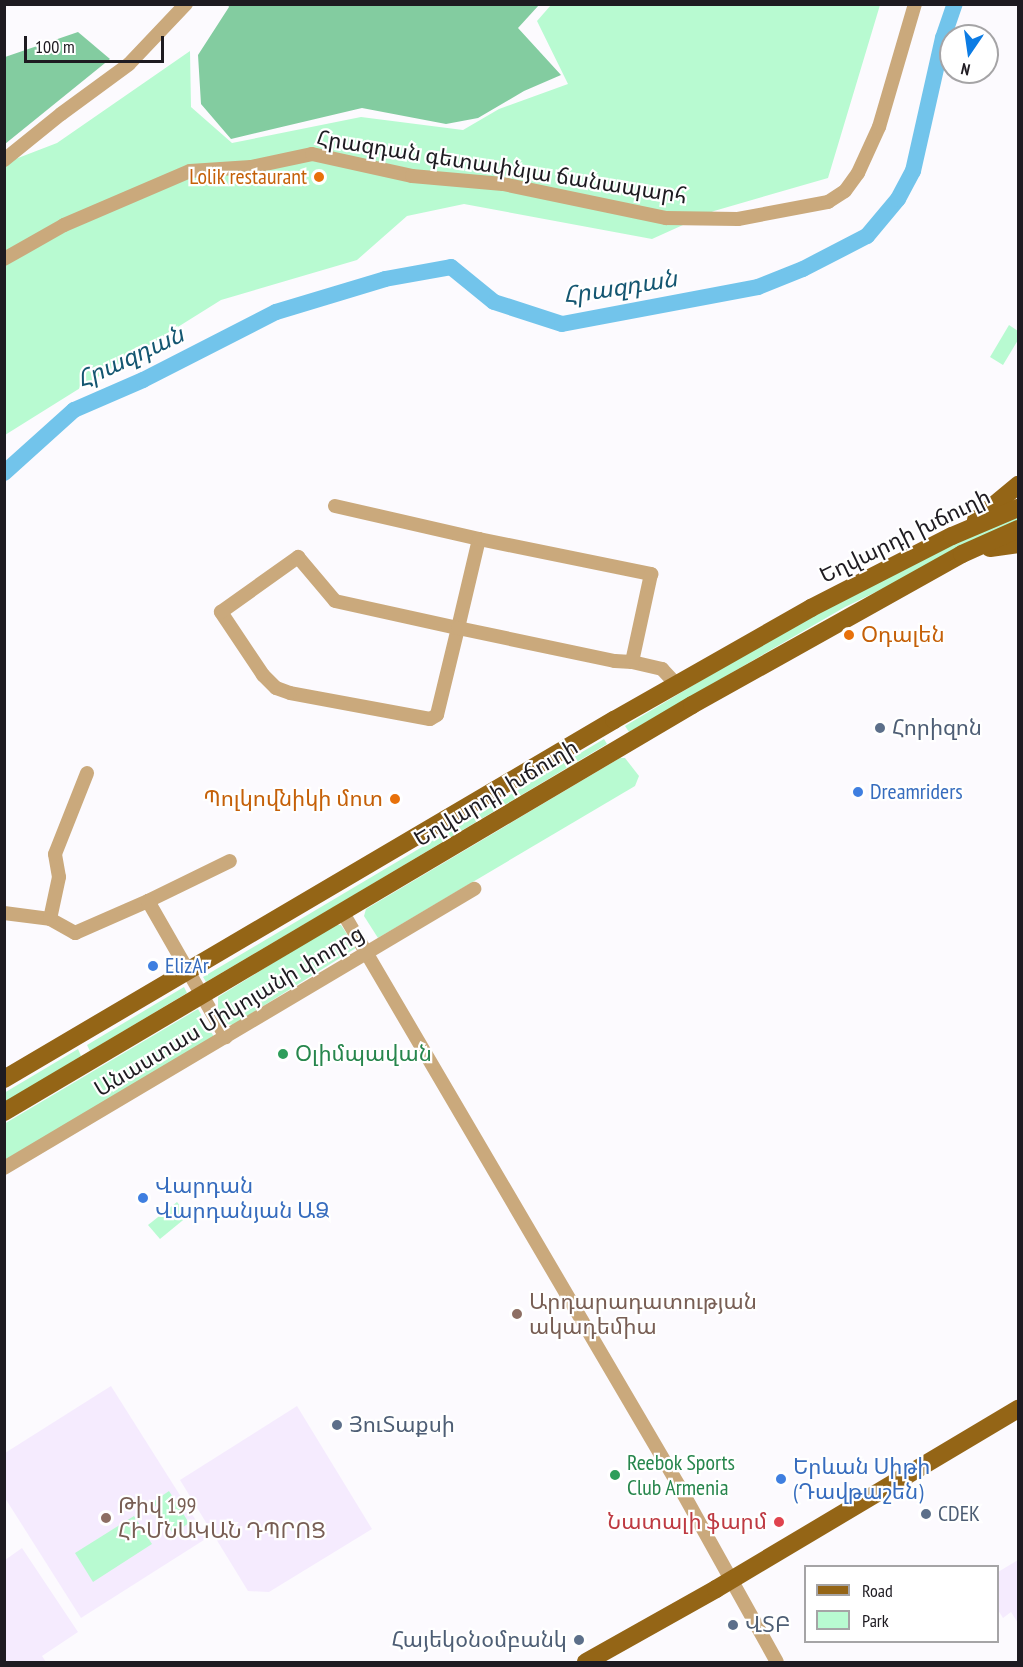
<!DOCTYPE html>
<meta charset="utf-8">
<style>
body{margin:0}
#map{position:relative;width:1023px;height:1667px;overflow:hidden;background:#fcfafe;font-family:"PT Sans Narrow","Noto Sans Armenian",sans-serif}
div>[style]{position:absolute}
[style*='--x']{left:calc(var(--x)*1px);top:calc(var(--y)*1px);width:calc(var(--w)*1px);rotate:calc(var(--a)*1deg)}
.built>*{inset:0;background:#f5ebfe}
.green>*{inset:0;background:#b8fad1}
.forest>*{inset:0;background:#83cca0}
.river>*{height:16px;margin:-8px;padding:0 8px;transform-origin:8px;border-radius:8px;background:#72c4eb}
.minor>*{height:14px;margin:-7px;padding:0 7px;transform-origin:7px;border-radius:7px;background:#caa97c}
.major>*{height:18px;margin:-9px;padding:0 9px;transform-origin:9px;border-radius:9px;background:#946516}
.dots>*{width:16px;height:16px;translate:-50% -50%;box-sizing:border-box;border:3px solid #fff;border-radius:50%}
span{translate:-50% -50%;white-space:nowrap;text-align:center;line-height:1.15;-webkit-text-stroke:4.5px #fff;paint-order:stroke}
.street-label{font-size:22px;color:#1e1b21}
.food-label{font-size:22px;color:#c56008}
.right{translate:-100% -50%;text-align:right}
.left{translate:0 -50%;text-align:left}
.service-label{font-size:22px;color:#4e5e75}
.shop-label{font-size:22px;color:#366cbe}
.leisure-label{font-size:22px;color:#27864d}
.education-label{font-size:22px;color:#785e54}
.health-label{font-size:22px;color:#be3a42}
.water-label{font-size:24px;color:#145671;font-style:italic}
.frame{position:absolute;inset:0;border:6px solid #1e1b21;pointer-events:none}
.legend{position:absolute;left:804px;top:1565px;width:195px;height:78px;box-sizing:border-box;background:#fff;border:2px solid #a5a4a6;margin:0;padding:8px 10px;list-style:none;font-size:18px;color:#1e1b21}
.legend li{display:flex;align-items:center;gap:12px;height:30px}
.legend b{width:30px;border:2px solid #a5a4a6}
.north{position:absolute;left:939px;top:24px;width:60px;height:60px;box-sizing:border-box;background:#fff;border:2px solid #a5a4a6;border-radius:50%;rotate:193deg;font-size:16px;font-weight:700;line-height:24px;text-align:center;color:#1e1b21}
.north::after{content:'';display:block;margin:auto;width:21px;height:27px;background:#0c7ce4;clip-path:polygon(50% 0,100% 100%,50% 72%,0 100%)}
.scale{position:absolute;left:24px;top:36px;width:140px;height:27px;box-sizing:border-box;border:3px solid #1e1b21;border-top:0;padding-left:8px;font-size:18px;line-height:21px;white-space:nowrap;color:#1e1b21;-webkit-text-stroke:4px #fff;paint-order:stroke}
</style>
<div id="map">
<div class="built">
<i style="clip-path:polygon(111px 1386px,207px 1538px,81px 1618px,5px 1498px,5px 1453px)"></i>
<i style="clip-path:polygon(297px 1406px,372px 1529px,269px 1592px,248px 1591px,180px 1480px)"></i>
<i style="clip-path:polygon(22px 1548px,78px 1632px,42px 1656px,46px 1662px,5px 1662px,5px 1560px)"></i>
<i style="clip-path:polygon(1018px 1560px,1018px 1623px,1011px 1612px,1003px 1618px,998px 1610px,998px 1572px)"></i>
</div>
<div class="green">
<i style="clip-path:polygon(551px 5px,880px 5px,828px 178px,714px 211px,652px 239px,464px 204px,407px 216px,357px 260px,221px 300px,5px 435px,5px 163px,57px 143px,190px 51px,191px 107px,232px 143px,361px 117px,463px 130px,499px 109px,568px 84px,537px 21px)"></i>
<i style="clip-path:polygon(1009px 325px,1018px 331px,1018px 340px,1003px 365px,990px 357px)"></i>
<i style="clip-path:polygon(1018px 515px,1018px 523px,845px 607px,629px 732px,625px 726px,769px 640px,904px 567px)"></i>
<i style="clip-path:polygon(604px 739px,607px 744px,337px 905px,206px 982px,203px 977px)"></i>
<i style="clip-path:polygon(620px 758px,625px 758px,639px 776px,635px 786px,378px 938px,364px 916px,366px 909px)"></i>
<i style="clip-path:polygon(334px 925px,341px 925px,356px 948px,233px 1025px,227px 1024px,218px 1008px,218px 997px)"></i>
<i style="clip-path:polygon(184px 987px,187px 993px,90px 1051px,87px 1045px)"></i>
<i style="clip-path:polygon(198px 1009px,214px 1037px,5px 1160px,4px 1124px)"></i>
<i style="clip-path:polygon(78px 1049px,81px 1056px,5px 1103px,4px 1093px)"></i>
<i style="clip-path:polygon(177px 1202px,188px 1216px,160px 1239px,148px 1225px)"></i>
<i style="clip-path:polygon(169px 1491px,189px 1523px,173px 1534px,153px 1502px)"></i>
<i style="clip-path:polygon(134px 1516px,152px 1544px,93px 1582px,75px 1553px)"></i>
</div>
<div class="forest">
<i style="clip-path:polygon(228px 5px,539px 5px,518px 28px,561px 75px,524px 91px,478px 118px,446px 124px,362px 108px,231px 139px,201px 104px,198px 55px,229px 7px)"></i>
<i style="clip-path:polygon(78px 32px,110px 59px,5px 144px,5px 57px)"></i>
</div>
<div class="river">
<i style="--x:4;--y:473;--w:94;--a:-42"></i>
<i style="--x:74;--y:410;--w:75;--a:-23.5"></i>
<i style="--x:143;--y:380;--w:149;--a:-27.1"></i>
<i style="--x:276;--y:312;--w:114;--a:-16.8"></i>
<i style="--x:385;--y:279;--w:67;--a:-10.3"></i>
<i style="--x:451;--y:267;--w:55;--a:39.1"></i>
<i style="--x:494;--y:302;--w:71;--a:17.9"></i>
<i style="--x:562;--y:324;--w:199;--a:-10.7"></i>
<i style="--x:758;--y:287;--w:48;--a:-21.8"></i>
<i style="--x:803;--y:269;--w:72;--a:-27.3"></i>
<i style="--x:867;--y:236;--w:48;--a:-50"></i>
<i style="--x:898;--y:199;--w:32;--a:-62"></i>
<i style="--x:913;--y:171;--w:136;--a:-77.3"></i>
<i style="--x:943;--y:38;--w:36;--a:-71"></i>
</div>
<div class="minor">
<i style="--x:4;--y:160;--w:73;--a:-38.9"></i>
<i style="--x:61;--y:114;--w:84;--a:-36.3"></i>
<i style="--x:129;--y:64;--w:83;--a:-46.5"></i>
<i style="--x:4;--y:259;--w:69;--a:-29.5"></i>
<i style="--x:64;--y:225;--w:137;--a:-23.2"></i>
<i style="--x:190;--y:171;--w:61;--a:-3.8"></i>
<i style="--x:251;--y:167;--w:62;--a:-12"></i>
<i style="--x:312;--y:154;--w:102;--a:12.4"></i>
<i style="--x:412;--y:176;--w:91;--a:5"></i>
<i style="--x:503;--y:184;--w:167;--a:11.8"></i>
<i style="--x:666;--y:218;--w:72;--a:0.8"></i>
<i style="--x:738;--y:219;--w:92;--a:-10.7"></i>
<i style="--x:828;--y:202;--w:20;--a:-33"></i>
<i style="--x:845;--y:191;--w:22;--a:-54"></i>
<i style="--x:858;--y:173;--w:51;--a:-65.5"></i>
<i style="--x:879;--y:127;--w:128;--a:-73.7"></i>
<i style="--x:335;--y:506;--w:148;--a:12.9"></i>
<i style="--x:479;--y:539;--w:91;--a:103.3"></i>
<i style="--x:458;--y:628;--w:89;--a:103.6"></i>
<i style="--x:437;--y:715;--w:8;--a:150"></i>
<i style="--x:430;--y:719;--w:142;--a:-169.5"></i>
<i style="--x:290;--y:693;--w:15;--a:-160"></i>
<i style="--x:276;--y:688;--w:18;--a:-135"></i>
<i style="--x:263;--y:675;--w:76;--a:-123.7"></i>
<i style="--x:221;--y:612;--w:95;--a:-35.5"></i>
<i style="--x:298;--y:557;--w:57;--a:49.9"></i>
<i style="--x:335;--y:601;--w:126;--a:12.4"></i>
<i style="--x:458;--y:628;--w:160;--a:11.9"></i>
<i style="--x:615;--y:661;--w:17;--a:3"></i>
<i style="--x:632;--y:662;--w:31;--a:13"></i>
<i style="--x:662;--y:669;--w:21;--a:47"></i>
<i style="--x:479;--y:539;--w:176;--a:11.5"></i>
<i style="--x:651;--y:574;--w:90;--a:102.2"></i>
<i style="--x:148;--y:901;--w:91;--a:-26"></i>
<i style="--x:4;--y:913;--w:46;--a:7.4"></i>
<i style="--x:50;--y:919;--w:29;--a:29"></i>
<i style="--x:75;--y:933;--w:80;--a:-23.7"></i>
<i style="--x:148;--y:901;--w:157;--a:60.2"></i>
<i style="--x:343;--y:913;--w:664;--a:59.61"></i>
<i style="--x:679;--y:1486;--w:201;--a:60.9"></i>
<i style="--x:50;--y:919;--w:43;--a:-77.9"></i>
<i style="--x:59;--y:877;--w:23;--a:-100"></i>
<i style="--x:55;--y:854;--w:87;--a:-68.4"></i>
<i style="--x:4;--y:1168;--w:547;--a:-30.69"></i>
</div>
<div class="major">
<i style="--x:976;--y:520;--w:55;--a:-39.8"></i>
<i style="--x:990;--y:548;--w:28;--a:-8"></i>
<i style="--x:4;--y:1079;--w:708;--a:-30.48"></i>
<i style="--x:614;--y:720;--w:227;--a:-29.6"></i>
<i style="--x:811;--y:608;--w:158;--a:-27.1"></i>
<i style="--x:952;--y:536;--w:72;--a:-23"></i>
<i style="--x:4;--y:1112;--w:799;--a:-30.61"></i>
<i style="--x:692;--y:705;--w:309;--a:-29.2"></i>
<i style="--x:962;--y:554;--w:61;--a:-24.1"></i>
<i style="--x:586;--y:1662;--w:149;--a:-29.3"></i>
<i style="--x:716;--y:1589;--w:352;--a:-30.8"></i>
</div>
<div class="dots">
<i style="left:319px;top:177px;background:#e8710a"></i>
<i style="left:849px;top:635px;background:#e8710a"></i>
<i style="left:880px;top:728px;background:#5c6f8a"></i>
<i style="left:858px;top:792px;background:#3f7fe0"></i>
<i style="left:395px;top:799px;background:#e8710a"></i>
<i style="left:153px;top:966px;background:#3f7fe0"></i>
<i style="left:283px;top:1054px;background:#2e9e5b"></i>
<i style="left:143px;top:1198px;background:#3f7fe0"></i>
<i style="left:517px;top:1314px;background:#8d6e63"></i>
<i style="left:337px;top:1425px;background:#5c6f8a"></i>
<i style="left:615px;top:1475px;background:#2e9e5b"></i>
<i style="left:781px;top:1479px;background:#3f7fe0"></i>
<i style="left:926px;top:1514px;background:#5c6f8a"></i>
<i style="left:106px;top:1518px;background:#8d6e63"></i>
<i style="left:779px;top:1522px;background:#e0444e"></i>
<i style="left:733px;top:1625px;background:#5c6f8a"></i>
<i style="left:579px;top:1640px;background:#5c6f8a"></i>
</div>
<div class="street-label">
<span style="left:502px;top:167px;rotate:9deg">Հրազդան գետափնյա ճանապարհ</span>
<span style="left:905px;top:536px;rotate:-26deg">Եղվարդի խճուղի</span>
<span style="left:496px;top:793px;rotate:-31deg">Եղվարդի խճուղի</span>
<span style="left:229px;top:1011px;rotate:-31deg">Անաստաս Միկոյանի փողոց</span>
</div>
<div class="food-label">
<span class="right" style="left:307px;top:177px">Lolik restaurant</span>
<span class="left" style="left:861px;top:635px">Օդալեն</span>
<span class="right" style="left:383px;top:799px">Պոլկովնիկի մոտ</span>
</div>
<div class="service-label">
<span class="left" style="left:892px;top:728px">Հորիզոն</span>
<span class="left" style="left:349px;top:1425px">ՅուՏաքսի</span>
<span class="left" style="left:938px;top:1514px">CDEK</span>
<span class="left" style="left:745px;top:1625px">ՎՏԲ</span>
<span class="right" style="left:567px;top:1640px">Հայեկօնօմբանկ</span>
</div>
<div class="shop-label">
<span class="left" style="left:870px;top:792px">Dreamriders</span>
<span class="left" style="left:165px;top:966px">ElizAr</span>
<span class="left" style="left:155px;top:1198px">Վարդան<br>Վարդանյան ԱՁ</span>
<span class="left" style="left:793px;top:1479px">Երևան Սիթի<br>(Դավթաշեն)</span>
</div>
<div class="leisure-label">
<span class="left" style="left:295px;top:1054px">Օլիմպավան</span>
<span class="left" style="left:627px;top:1475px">Reebok Sports<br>Club Armenia</span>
</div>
<div class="education-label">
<span class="left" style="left:529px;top:1314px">Արդարադատության<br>ակադեմիա</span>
<span class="left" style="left:118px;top:1518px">Թիվ 199<br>ՀԻՄՆԱԿԱՆ ԴՊՐՈՑ</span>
</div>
<div class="health-label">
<span class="right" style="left:767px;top:1522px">Նատալի ֆարմ</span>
</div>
<div class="water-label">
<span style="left:620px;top:287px;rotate:-9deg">Հրազդան</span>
<span style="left:130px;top:357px;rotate:-25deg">Հրազդան</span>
</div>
<div class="frame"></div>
<ul class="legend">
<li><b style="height:8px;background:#946516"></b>Road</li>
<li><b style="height:16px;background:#b8fad1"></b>Park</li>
</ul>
<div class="north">N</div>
<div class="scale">100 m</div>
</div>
